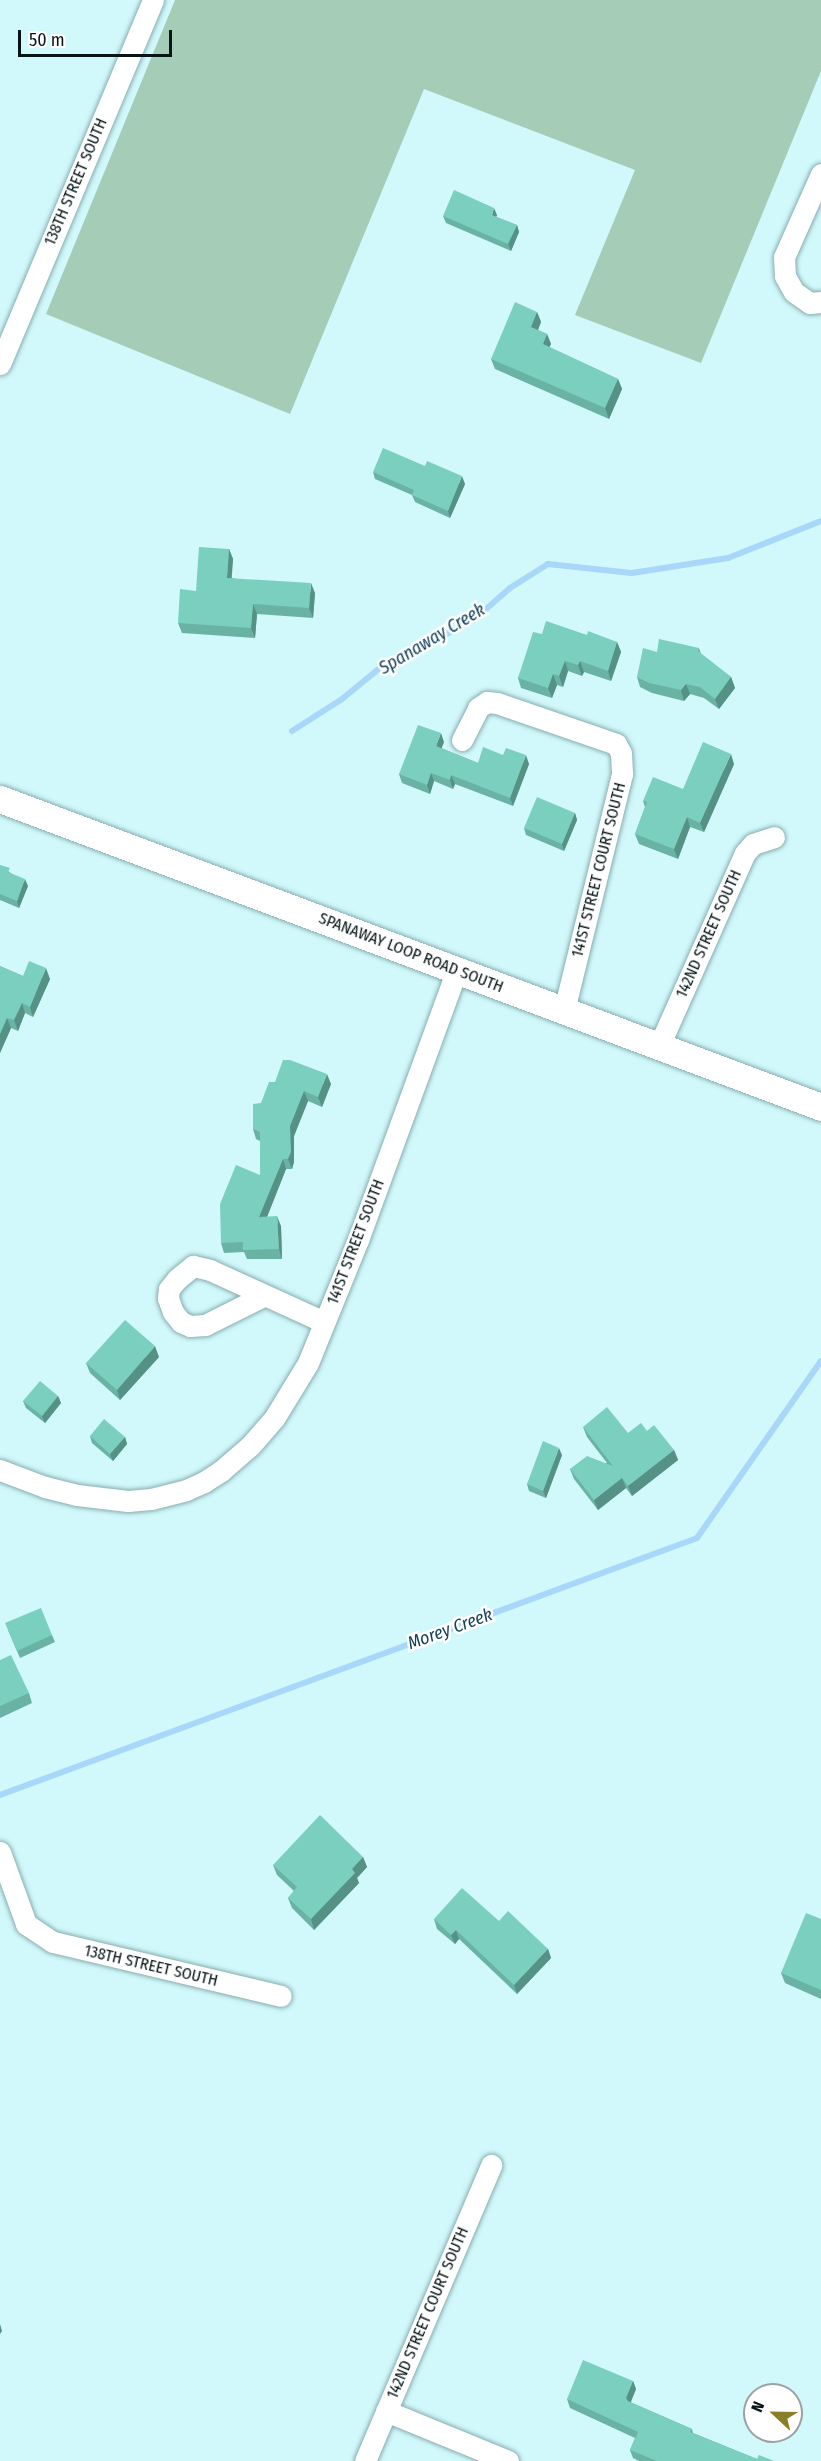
<!DOCTYPE html>
<style>
body{margin:0}
#map{position:relative;width:821px;height:2461px;overflow:hidden;background:#d1f8fb;font-family:"Fira Sans Condensed",sans-serif}
div>[style]{position:absolute}
[style*='--x']{left:calc(var(--x)*1px);top:calc(var(--y)*1px);width:calc(var(--w)*1px);rotate:calc(var(--a)*1deg)}
.green>*{inset:0;background:#a5ccb6}
.stream>*{height:6px;margin:-3px;padding:0 3px;transform-origin:3px;border-radius:3px;background:#a9d7f9}
.roads{filter:drop-shadow(0 0 2px #88adaf) drop-shadow(0 0 2px #88adaf)}
.minor>*{height:21px;margin:-10.5px;padding:0 10.5px;transform-origin:10.5px;border-radius:10.5px;background:#fff}
.major>*{height:27px;margin:-13.5px;padding:0 13.5px;transform-origin:13.5px;border-radius:13.5px;background:#fff}
.wall>*{inset:0;background:#6ab2a4}
.shaded-wall>*{inset:0;background:#569186}
.building>*{inset:0;background:#7bcfbf}
span{translate:-50% -50%;white-space:nowrap;text-align:center;line-height:1.15;-webkit-text-stroke:5px #fff;paint-order:stroke}
.street-label{font-size:16px;color:#071516}
.water-label{font-size:18px;color:#14415d;font-style:italic}
.north{position:absolute;left:743px;top:2383px;width:60px;height:60px;box-sizing:border-box;background:#fff;border:2px solid #9ca1a2;border-radius:50%;rotate:292deg;font-size:16px;font-weight:700;line-height:24px;text-align:center;color:#071516}
.north::after{content:'';display:block;margin:auto;width:21px;height:27px;background:#8b7f25;clip-path:polygon(50% 0,100% 100%,50% 72%,0 100%)}
.scale{position:absolute;left:18px;top:30px;width:154px;height:27px;box-sizing:border-box;border:3px solid #071516;border-top:0;padding-left:8px;font-size:18px;line-height:21px;white-space:nowrap;color:#071516;-webkit-text-stroke:4px #fff;paint-order:stroke}
</style>
<div id="map">
<div class="green">
<i style="clip-path:polygon(175px 0,821px 0,821px 71px,701px 363px,575px 315px,635px 170px,424px 89px,290px 414px,46px 314px)"></i>
</div>
<div class="stream">
<i style="--x:292;--y:731;--w:59;--a:-32.6"></i>
<i style="--x:342;--y:699;--w:57;--a:-39.3"></i>
<i style="--x:386;--y:663;--w:49;--a:-24"></i>
<i style="--x:431;--y:643;--w:53;--a:-29.5"></i>
<i style="--x:477;--y:617;--w:44;--a:-41.3"></i>
<i style="--x:510;--y:588;--w:45;--a:-32.3"></i>
<i style="--x:548;--y:564;--w:84;--a:6.1"></i>
<i style="--x:632;--y:573;--w:97;--a:-8.9"></i>
<i style="--x:728;--y:558;--w:100;--a:-21.7"></i>
<i style="--x:0;--y:1795;--w:743;--a:-20.24"></i>
<i style="--x:697;--y:1538;--w:216;--a:-55"></i>
</div>
<div class="roads">
<div class="minor">
<i style="--x:821;--y:174;--w:91;--a:114"></i>
<i style="--x:784;--y:257;--w:19;--a:87"></i>
<i style="--x:785;--y:276;--w:18;--a:61"></i>
<i style="--x:794;--y:292;--w:19;--a:35"></i>
<i style="--x:810;--y:303;--w:11;--a:-5"></i>
<i style="--x:0;--y:364;--w:395;--a:-67.2"></i>
<i style="--x:462;--y:740;--w:36;--a:-63"></i>
<i style="--x:478;--y:708;--w:11;--a:-34"></i>
<i style="--x:487;--y:702;--w:10;--a:6"></i>
<i style="--x:497;--y:703;--w:126;--a:19"></i>
<i style="--x:616;--y:744;--w:10;--a:61"></i>
<i style="--x:621;--y:753;--w:21;--a:87"></i>
<i style="--x:622;--y:774;--w:244;--a:103.8"></i>
<i style="--x:659;--y:1046;--w:211;--a:-66"></i>
<i style="--x:745;--y:853;--w:12;--a:-48"></i>
<i style="--x:753;--y:844;--w:22;--a:-18"></i>
<i style="--x:263;--y:1296;--w:65;--a:153.4"></i>
<i style="--x:205;--y:1325;--w:15;--a:176"></i>
<i style="--x:190;--y:1326;--w:10;--a:-156"></i>
<i style="--x:181;--y:1322;--w:13;--a:-129"></i>
<i style="--x:173;--y:1312;--w:15;--a:-110"></i>
<i style="--x:168;--y:1298;--w:9;--a:-84"></i>
<i style="--x:169;--y:1289;--w:13;--a:-51"></i>
<i style="--x:177;--y:1279;--w:21;--a:-39"></i>
<i style="--x:193;--y:1266;--w:17;--a:13"></i>
<i style="--x:210;--y:1270;--w:125;--a:24.5"></i>
<i style="--x:0;--y:1470;--w:48;--a:20.7"></i>
<i style="--x:45;--y:1487;--w:33;--a:14"></i>
<i style="--x:77;--y:1495;--w:51;--a:6.7"></i>
<i style="--x:128;--y:1501;--w:23;--a:-5"></i>
<i style="--x:151;--y:1499;--w:36;--a:-14"></i>
<i style="--x:186;--y:1490;--w:20;--a:-24"></i>
<i style="--x:204;--y:1482;--w:20;--a:-33"></i>
<i style="--x:221;--y:1471;--w:38;--a:-41"></i>
<i style="--x:250;--y:1446;--w:38;--a:-49"></i>
<i style="--x:275;--y:1417;--w:63;--a:-58.6"></i>
<i style="--x:308;--y:1363;--w:133;--a:-67.9"></i>
<i style="--x:358;--y:1240;--w:288;--a:-69.9"></i>
<i style="--x:0;--y:1852;--w:77;--a:70.1"></i>
<i style="--x:26;--y:1924;--w:32;--a:34"></i>
<i style="--x:53;--y:1942;--w:234;--a:13.3"></i>
<i style="--x:386;--y:2411;--w:132;--a:22.3"></i>
<i style="--x:365;--y:2461;--w:322;--a:-66.9"></i>
</div>
<div class="major">
<i style="--x:0;--y:799;--w:877;--a:20.56"></i>
</div>
</div>
<div class="wall">
<i style="clip-path:polygon(497px 215px,496px 217px,517px 225px,519px 232px,511px 251px,446px 223px,443px 216px)"></i>
<i style="clip-path:polygon(537px 312px,541px 322px,538px 330px,547px 334px,551px 344px,549px 347px,618px 379px,622px 389px,609px 419px,495px 369px,491px 359px)"></i>
<i style="clip-path:polygon(373px 472px,465px 484px,450px 518px,415px 502px,412px 495px,375px 479px)"></i>
<i style="clip-path:polygon(229px 549px,233px 559px,231px 578px,315px 593px,313px 618px,257px 614px,255px 638px,182px 633px,178px 623px,196px 591px)"></i>
<i style="clip-path:polygon(542px 634px,587px 635px,617px 642px,621px 652px,611px 681px,584px 672px,582px 676px,568px 671px,563px 687px,557px 685px,552px 698px,521px 688px,518px 678px)"></i>
<i style="clip-path:polygon(699px 648px,701px 654px,731px 677px,735px 688px,719px 709px,704px 698px,690px 694px,684px 701px,652px 693px,640px 687px,637px 677px,657px 652px)"></i>
<i style="clip-path:polygon(444px 742px,441px 748px,478px 763px,503px 755px,529px 764px,513px 806px,455px 784px,453px 789px,434px 781px,430px 794px,402px 783px,399px 774px)"></i>
<i style="clip-path:polygon(734px 764px,704px 832px,690px 827px,678px 859px,639px 844px,635px 834px,645px 807px,643px 801px,683px 789px)"></i>
<i style="clip-path:polygon(575px 813px,577px 820px,564px 851px,526px 835px,524px 828px)"></i>
<i style="clip-path:polygon(0 865px,28px 886px,19px 908px,0 900px)"></i>
<i style="clip-path:polygon(0 966px,23px 976px,50px 979px,33px 1017px,25px 1013px,18px 1031px,11px 1028px,0 1053px)"></i>
<i style="clip-path:polygon(275px 1082px,331px 1084px,322px 1107px,308px 1101px,294px 1136px,294px 1162px,292px 1169px,286px 1169px,267px 1217px,281px 1226px,282px 1259px,247px 1259px,244px 1252px,224px 1253px,221px 1243px,260px 1175px,260px 1141px,256px 1139px,253px 1129px,261px 1103px)"></i>
<i style="clip-path:polygon(159px 1357px,120px 1400px,90px 1373px,86px 1363px)"></i>
<i style="clip-path:polygon(58px 1396px,61px 1403px,45px 1423px,26px 1408px,23px 1401px)"></i>
<i style="clip-path:polygon(583px 1427px,628px 1433px,647px 1431px,674px 1450px,678px 1460px,632px 1496px,626px 1488px,598px 1510px,574px 1479px,570px 1469px,607px 1463px,587px 1437px)"></i>
<i style="clip-path:polygon(90px 1436px,125px 1437px,127px 1444px,113px 1461px,92px 1443px)"></i>
<i style="clip-path:polygon(562px 1455px,546px 1498px,529px 1491px,527px 1484px)"></i>
<i style="clip-path:polygon(8px 1630px,52px 1635px,55px 1642px,20px 1658px)"></i>
<i style="clip-path:polygon(0 1660px,29px 1693px,32px 1703px,0 1718px)"></i>
<i style="clip-path:polygon(363px 1857px,367px 1867px,357px 1878px,359px 1883px,314px 1930px,292px 1908px,288px 1898px,294px 1891px,277px 1875px,273px 1865px)"></i>
<i style="clip-path:polygon(434px 1919px,499px 1921px,548px 1949px,551px 1958px,517px 1994px,459px 1939px,455px 1944px,437px 1929px)"></i>
<i style="clip-path:polygon(821px 1919px,821px 1999px,785px 1983px,781px 1973px)"></i>
<i style="clip-path:polygon(633px 2381px,636px 2389px,630px 2402px,692px 2429px,693px 2433px,757px 2459px,774px 2461px,639px 2461px,633px 2458px,630px 2450px,635px 2438px,570px 2408px,567px 2399px)"></i>
</div>
<div class="shaded-wall">
<i style="clip-path:polygon(494px 208px,497px 215px,494px 222px,492px 215px)"></i>
<i style="clip-path:polygon(517px 225px,519px 232px,511px 251px,508px 244px)"></i>
<i style="clip-path:polygon(537px 312px,541px 322px,535px 337px,531px 327px)"></i>
<i style="clip-path:polygon(547px 334px,551px 344px,546px 354px,543px 344px)"></i>
<i style="clip-path:polygon(618px 379px,622px 389px,609px 419px,605px 408px)"></i>
<i style="clip-path:polygon(462px 476px,465px 484px,450px 518px,448px 511px)"></i>
<i style="clip-path:polygon(229px 549px,233px 559px,231px 588px,227px 578px)"></i>
<i style="clip-path:polygon(311px 583px,315px 593px,313px 618px,309px 608px)"></i>
<i style="clip-path:polygon(253px 604px,257px 614px,255px 638px,251px 628px)"></i>
<i style="clip-path:polygon(617px 642px,621px 652px,611px 681px,608px 671px)"></i>
<i style="clip-path:polygon(565px 661px,568px 671px,563px 687px,559px 676px)"></i>
<i style="clip-path:polygon(580px 661px,584px 672px,582px 676px,578px 665px)"></i>
<i style="clip-path:polygon(553px 674px,557px 685px,552px 698px,548px 688px)"></i>
<i style="clip-path:polygon(731px 677px,735px 688px,719px 709px,715px 699px)"></i>
<i style="clip-path:polygon(686px 684px,690px 694px,684px 701px,681px 690px)"></i>
<i style="clip-path:polygon(441px 733px,444px 742px,439px 755px,436px 746px)"></i>
<i style="clip-path:polygon(731px 754px,734px 764px,704px 832px,700px 823px)"></i>
<i style="clip-path:polygon(526px 755px,529px 764px,513px 806px,510px 798px)"></i>
<i style="clip-path:polygon(431px 773px,434px 781px,430px 794px,427px 785px)"></i>
<i style="clip-path:polygon(451px 775px,455px 784px,453px 789px,450px 780px)"></i>
<i style="clip-path:polygon(575px 813px,577px 820px,564px 851px,562px 844px)"></i>
<i style="clip-path:polygon(687px 817px,690px 827px,678px 859px,674px 849px)"></i>
<i style="clip-path:polygon(25px 879px,28px 886px,19px 908px,17px 901px)"></i>
<i style="clip-path:polygon(46px 968px,50px 979px,33px 1017px,30px 1007px)"></i>
<i style="clip-path:polygon(22px 1003px,25px 1013px,18px 1031px,14px 1020px)"></i>
<i style="clip-path:polygon(7px 1018px,11px 1028px,0 1053px,0 1034px)"></i>
<i style="clip-path:polygon(327px 1074px,331px 1084px,322px 1107px,318px 1097px)"></i>
<i style="clip-path:polygon(304px 1091px,308px 1101px,294px 1136px,294px 1162px,292px 1169px,288px 1159px,290px 1126px)"></i>
<i style="clip-path:polygon(283px 1159px,286px 1169px,263px 1227px,259px 1217px)"></i>
<i style="clip-path:polygon(277px 1216px,281px 1226px,282px 1259px,279px 1249px)"></i>
<i style="clip-path:polygon(155px 1346px,159px 1357px,120px 1400px,117px 1390px)"></i>
<i style="clip-path:polygon(58px 1396px,61px 1403px,45px 1423px,42px 1416px)"></i>
<i style="clip-path:polygon(125px 1437px,127px 1444px,113px 1461px,110px 1454px)"></i>
<i style="clip-path:polygon(559px 1448px,562px 1455px,546px 1498px,543px 1491px)"></i>
<i style="clip-path:polygon(674px 1450px,678px 1460px,632px 1496px,628px 1486px)"></i>
<i style="clip-path:polygon(622px 1478px,626px 1488px,598px 1510px,594px 1500px)"></i>
<i style="clip-path:polygon(363px 1857px,367px 1867px,357px 1878px,359px 1883px,314px 1930px,311px 1919px,352px 1869px)"></i>
<i style="clip-path:polygon(456px 1930px,459px 1939px,455px 1944px,451px 1935px)"></i>
<i style="clip-path:polygon(548px 1949px,551px 1958px,517px 1994px,514px 1985px)"></i>
<i style="clip-path:polygon(0 2324px,2px 2331px,0 2334px)"></i>
<i style="clip-path:polygon(633px 2381px,636px 2389px,629px 2407px,626px 2398px)"></i>
</div>
<div class="building">
<i style="clip-path:polygon(454px 190px,494px 208px,492px 215px,517px 225px,508px 244px,443px 216px)"></i>
<i style="clip-path:polygon(515px 302px,537px 312px,531px 327px,547px 334px,543px 344px,618px 379px,605px 408px,491px 359px)"></i>
<i style="clip-path:polygon(383px 448px,425px 466px,427px 461px,462px 476px,448px 511px,412px 495px,414px 490px,373px 472px)"></i>
<i style="clip-path:polygon(199px 547px,229px 549px,227px 578px,311px 583px,309px 608px,253px 604px,251px 628px,178px 623px,180px 589px,196px 591px)"></i>
<i style="clip-path:polygon(546px 621px,587px 635px,588px 631px,617px 642px,608px 671px,580px 661px,578px 665px,565px 661px,559px 676px,553px 674px,548px 688px,518px 678px,533px 632px,542px 634px)"></i>
<i style="clip-path:polygon(659px 639px,699px 648px,698px 651px,731px 677px,715px 699px,700px 687px,686px 684px,681px 690px,649px 683px,637px 677px,643px 648px,657px 652px)"></i>
<i style="clip-path:polygon(418px 725px,441px 733px,436px 746px,478px 763px,483px 747px,503px 755px,506px 748px,526px 755px,510px 798px,451px 775px,450px 780px,431px 773px,427px 785px,399px 774px)"></i>
<i style="clip-path:polygon(703px 742px,731px 754px,700px 823px,687px 817px,674px 849px,635px 834px,647px 802px,643px 801px,653px 777px,683px 789px)"></i>
<i style="clip-path:polygon(537px 797px,575px 813px,562px 844px,524px 828px)"></i>
<i style="clip-path:polygon(0 865px,10px 868px,8px 872px,25px 879px,17px 901px,0 894px)"></i>
<i style="clip-path:polygon(29px 961px,46px 968px,30px 1007px,22px 1003px,14px 1020px,7px 1018px,0 1034px,0 966px,23px 976px)"></i>
<i style="clip-path:polygon(283px 1060px,290px 1060px,327px 1074px,318px 1097px,304px 1091px,290px 1126px,291px 1152px,288px 1159px,283px 1159px,259px 1217px,277px 1216px,279px 1249px,243px 1250px,243px 1242px,221px 1243px,220px 1204px,236px 1165px,260px 1175px,260px 1132px,253px 1129px,253px 1104px,261px 1103px,269px 1082px,275px 1082px)"></i>
<i style="clip-path:polygon(125px 1320px,155px 1346px,117px 1390px,86px 1363px)"></i>
<i style="clip-path:polygon(40px 1381px,58px 1396px,42px 1416px,23px 1401px)"></i>
<i style="clip-path:polygon(607px 1407px,628px 1433px,641px 1423px,647px 1431px,654px 1425px,674px 1450px,628px 1486px,622px 1478px,594px 1500px,570px 1469px,587px 1456px,613px 1466px,583px 1427px)"></i>
<i style="clip-path:polygon(104px 1419px,125px 1437px,110px 1454px,90px 1436px)"></i>
<i style="clip-path:polygon(543px 1441px,559px 1448px,543px 1491px,527px 1484px)"></i>
<i style="clip-path:polygon(41px 1608px,52px 1635px,17px 1651px,5px 1623px)"></i>
<i style="clip-path:polygon(11px 1655px,29px 1693px,0 1706px,0 1660px)"></i>
<i style="clip-path:polygon(320px 1815px,363px 1857px,352px 1869px,355px 1873px,311px 1919px,288px 1898px,297px 1887px,273px 1865px)"></i>
<i style="clip-path:polygon(462px 1888px,499px 1921px,508px 1911px,548px 1949px,514px 1985px,456px 1930px,451px 1935px,434px 1919px)"></i>
<i style="clip-path:polygon(806px 1913px,821px 1919px,821px 1990px,781px 1973px)"></i>
<i style="clip-path:polygon(583px 2360px,633px 2381px,626px 2398px,628px 2401px,692px 2429px,690px 2432px,757px 2459px,759px 2455px,774px 2461px,657px 2461px,630px 2450px,638px 2432px,567px 2399px)"></i>
</div>
<div class="street-label">
<span style="left:76px;top:182px;rotate:-67deg">138TH STREET SOUTH</span>
<span style="left:599px;top:870px;rotate:-76deg">141ST STREET COURT SOUTH</span>
<span style="left:709px;top:934px;rotate:-66deg">142ND STREET SOUTH</span>
<span style="left:411px;top:953px;rotate:21deg">SPANAWAY LOOP ROAD SOUTH</span>
<span style="left:356px;top:1242px;rotate:-69deg">141ST STREET SOUTH</span>
<span style="left:151px;top:1966px;rotate:13deg">138TH STREET SOUTH</span>
<span style="left:428px;top:2313px;rotate:-67deg">142ND STREET COURT SOUTH</span>
</div>
<div class="water-label">
<span style="left:432px;top:639px;rotate:-31deg">Spanaway Creek</span>
<span style="left:450px;top:1629px;rotate:-20deg">Morey Creek</span>
</div>
<div class="north">N</div>
<div class="scale">50 m</div>
</div>
